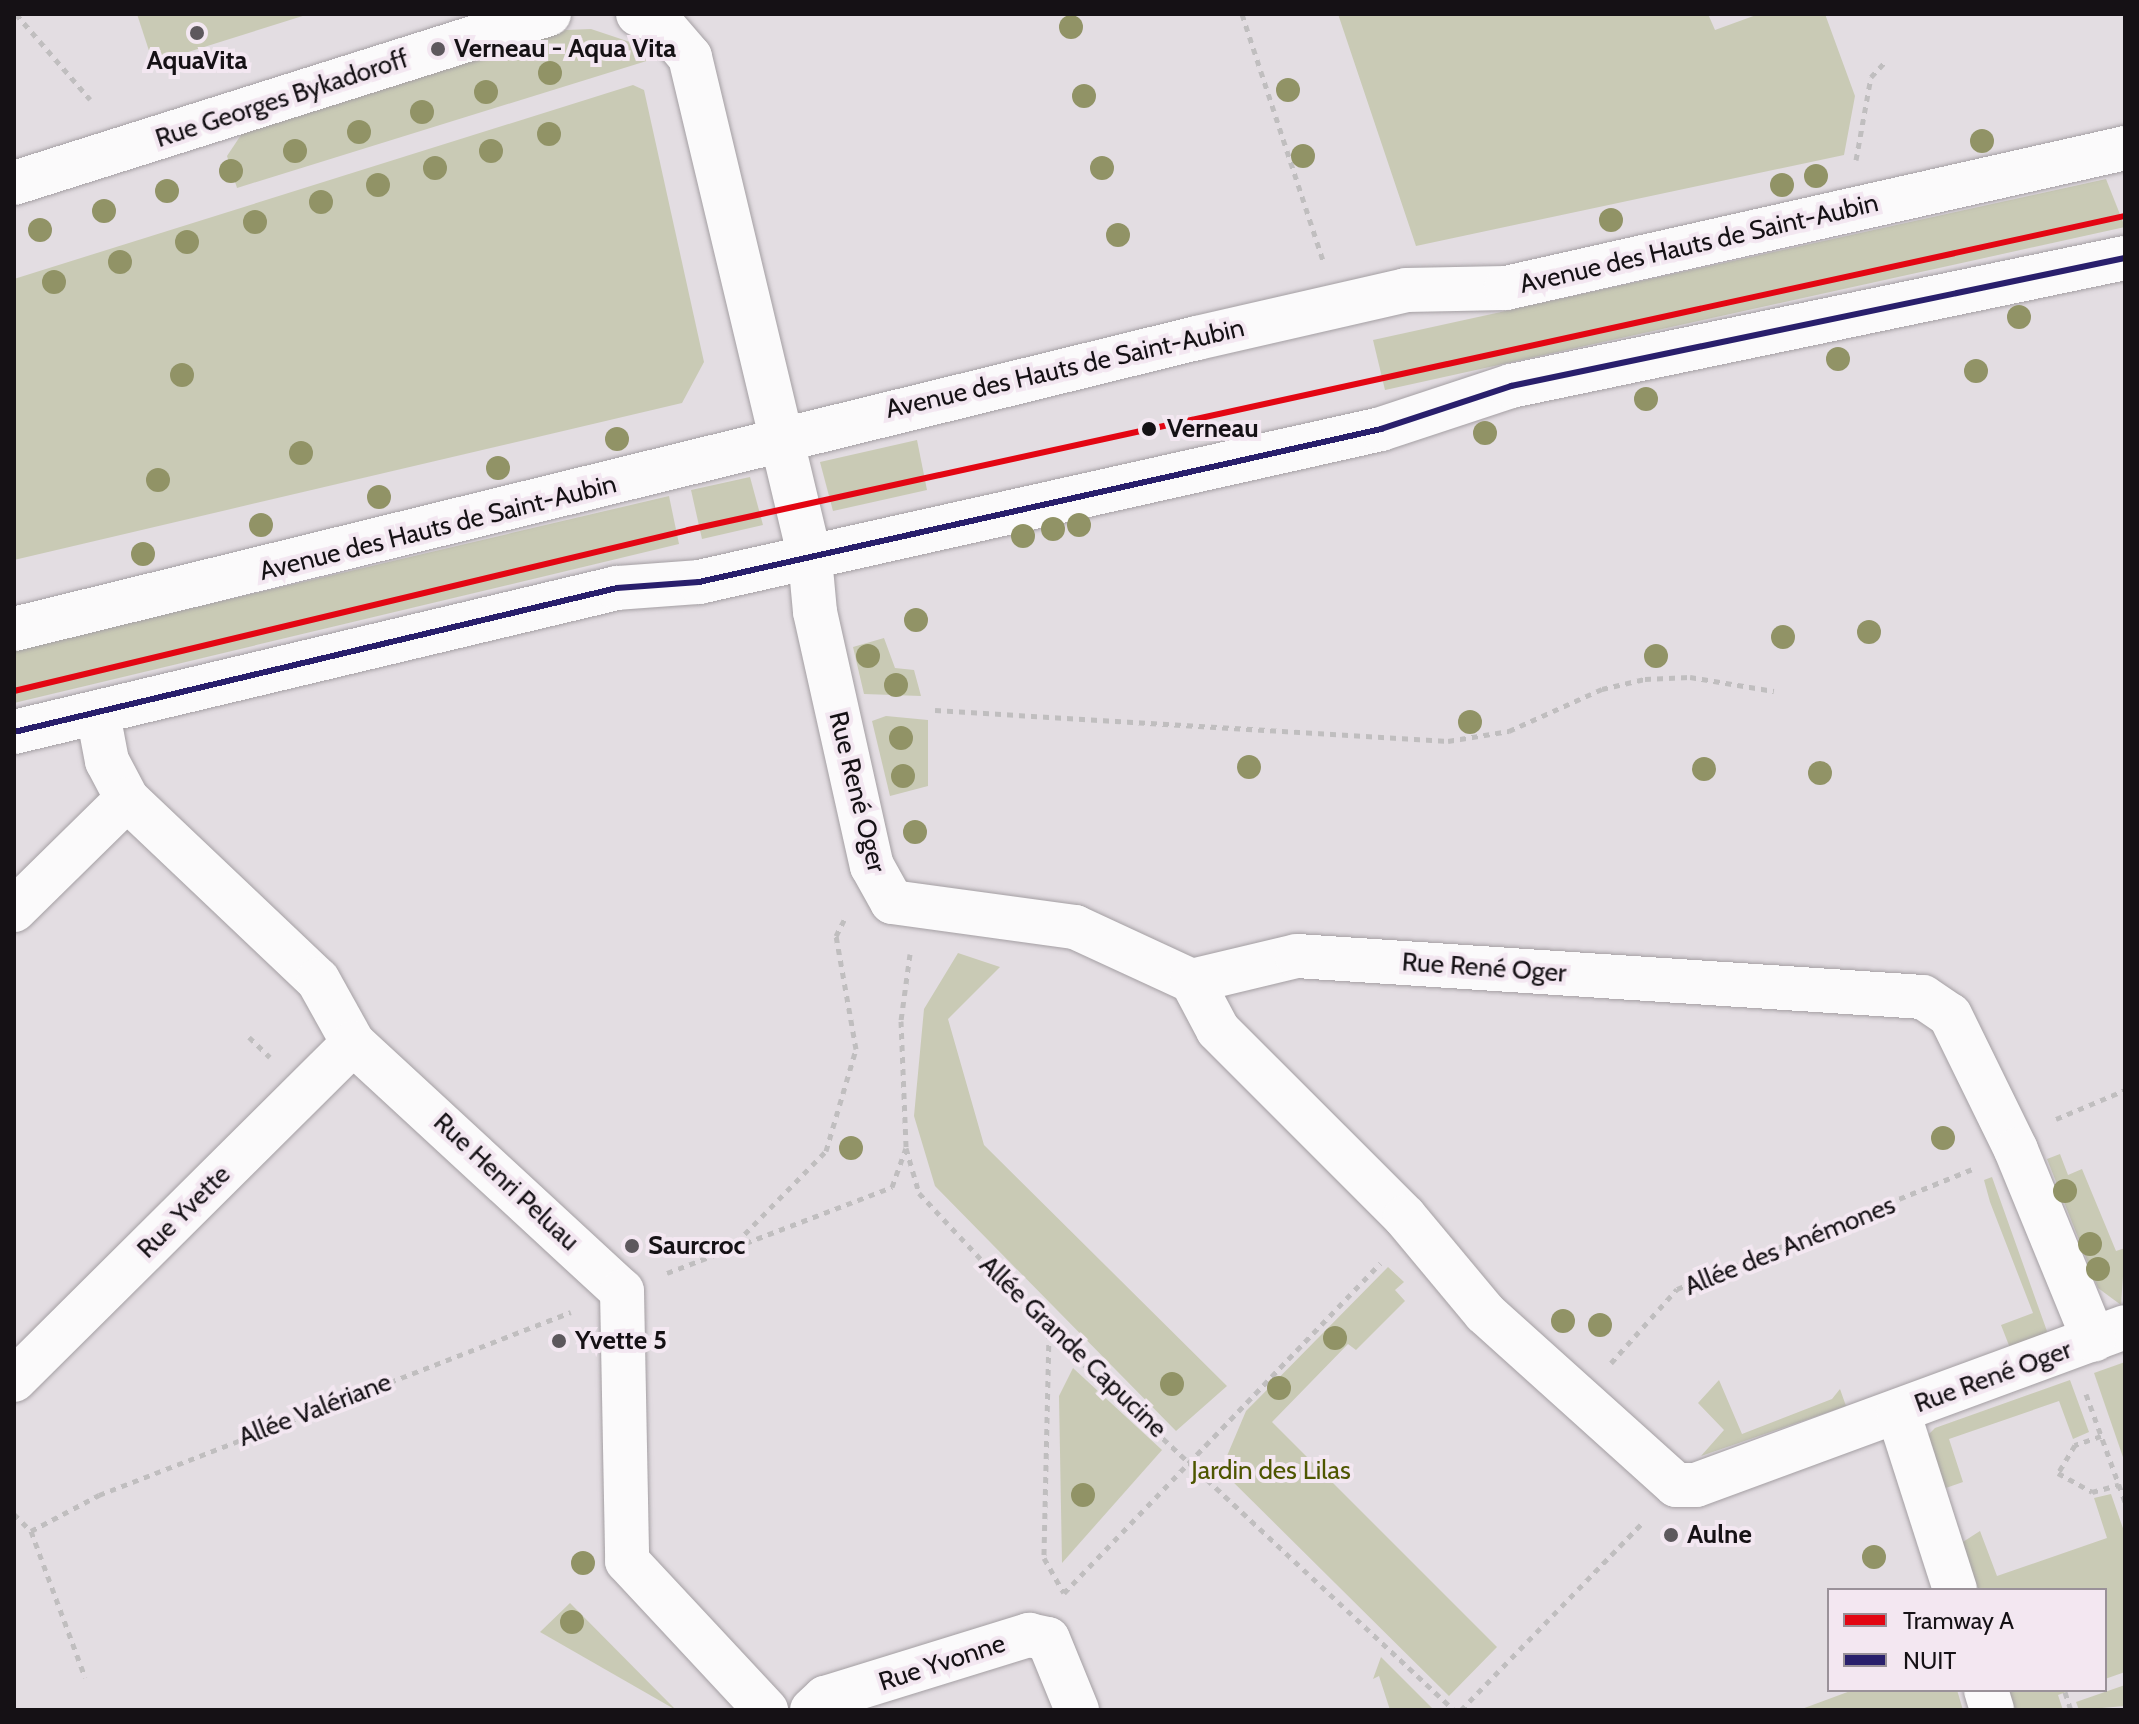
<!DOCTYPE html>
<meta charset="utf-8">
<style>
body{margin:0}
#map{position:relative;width:2139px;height:1724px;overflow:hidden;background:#e3dde2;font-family:Cabin,sans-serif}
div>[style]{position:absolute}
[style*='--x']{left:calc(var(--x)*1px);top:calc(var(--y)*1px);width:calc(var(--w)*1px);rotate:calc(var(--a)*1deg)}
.green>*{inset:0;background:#c9cab5}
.path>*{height:5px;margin-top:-2.5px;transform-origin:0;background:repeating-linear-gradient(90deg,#c0bebf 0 6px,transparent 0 12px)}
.roads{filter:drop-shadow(0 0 2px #a49fa3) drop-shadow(0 0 2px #a49fa3)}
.minor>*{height:44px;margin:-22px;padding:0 22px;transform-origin:22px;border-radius:22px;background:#fbfafb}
.bus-1>*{height:6px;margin:-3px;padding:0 3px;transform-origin:3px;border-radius:3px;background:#291f6c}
.tram-1>*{height:6px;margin:-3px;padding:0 3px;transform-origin:3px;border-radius:3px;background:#e30613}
.trees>*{width:24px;height:24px;margin:-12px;border-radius:50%;background:#919366}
.dots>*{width:22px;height:22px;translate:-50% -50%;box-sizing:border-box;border:4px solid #f3e7f1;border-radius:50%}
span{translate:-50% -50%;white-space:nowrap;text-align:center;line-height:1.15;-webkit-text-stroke:8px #f3e7f1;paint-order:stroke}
.poi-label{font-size:26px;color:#151115;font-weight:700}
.left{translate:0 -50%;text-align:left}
.street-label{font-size:26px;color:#151115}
.stop-label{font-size:26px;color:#151115;font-weight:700}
.park-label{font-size:26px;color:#4e5600}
.frame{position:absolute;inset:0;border:16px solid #151115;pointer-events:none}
.legend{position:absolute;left:1827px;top:1588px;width:280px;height:104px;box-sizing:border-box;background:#f3e7f1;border:2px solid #9a9199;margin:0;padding:10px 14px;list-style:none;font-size:24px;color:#151115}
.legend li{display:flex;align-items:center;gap:16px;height:40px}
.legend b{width:40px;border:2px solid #9a9199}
</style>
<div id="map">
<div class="green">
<i style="clip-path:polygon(137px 14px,309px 14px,153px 63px)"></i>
<i style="clip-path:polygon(1338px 14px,1708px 14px,1715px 30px,1759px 14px,1825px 14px,1855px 96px,1844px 155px,1416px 246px)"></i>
<i style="clip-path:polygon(591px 29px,642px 46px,653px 59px,237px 188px,227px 156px,243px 132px,566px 30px)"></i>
<i style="clip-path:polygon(633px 85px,644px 90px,704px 362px,682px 403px,14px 560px,14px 279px)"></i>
<i style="clip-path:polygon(2106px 179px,2125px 227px,1385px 390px,1373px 340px)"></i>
<i style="clip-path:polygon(917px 440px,927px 490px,833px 511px,820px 462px)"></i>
<i style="clip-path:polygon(750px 477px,763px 525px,702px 539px,691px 490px)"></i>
<i style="clip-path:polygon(669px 496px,679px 544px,14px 703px,14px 650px)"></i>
<i style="clip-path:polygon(884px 638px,895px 668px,914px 670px,921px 696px,864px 694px,853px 647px)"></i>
<i style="clip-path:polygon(886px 716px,928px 720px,928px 786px,890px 796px,872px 721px)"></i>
<i style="clip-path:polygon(958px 953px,1000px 967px,948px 1019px,984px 1145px,1227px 1386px,1176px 1431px,935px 1186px,914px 1116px,924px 1009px)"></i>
<i style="clip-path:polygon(2060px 1154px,2068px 1175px,2082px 1169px,2116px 1251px,2125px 1248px,2121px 1305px,2098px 1288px,2047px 1159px)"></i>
<i style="clip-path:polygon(1992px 1177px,2048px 1334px,2010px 1348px,2001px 1325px,2033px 1313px,1990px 1202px,1984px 1180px)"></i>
<i style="clip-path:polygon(1388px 1267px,1404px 1282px,1395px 1290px,1405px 1301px,1356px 1350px,1348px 1344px,1272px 1422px,1497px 1647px,1449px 1696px,1221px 1470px,1246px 1411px)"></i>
<i style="clip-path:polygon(2125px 1362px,2125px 1463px,2094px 1373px)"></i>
<i style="clip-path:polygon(1073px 1368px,1162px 1450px,1062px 1563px,1059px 1396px)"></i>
<i style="clip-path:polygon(1719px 1380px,1742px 1434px,1832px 1399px,1840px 1389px,1846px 1406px,1701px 1456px,1724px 1430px,1698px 1403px)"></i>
<i style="clip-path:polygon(2070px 1380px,2089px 1432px,2073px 1439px,2059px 1401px,1949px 1439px,1963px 1482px,1943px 1489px,1926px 1437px,1935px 1428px)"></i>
<i style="clip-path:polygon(2111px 1494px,2125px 1534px,2125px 1672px,2105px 1679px,2105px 1590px,1971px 1590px,1955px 1547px,1980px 1531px,1997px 1576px,2107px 1538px,2094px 1498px)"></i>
<i style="clip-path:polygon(570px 1603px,676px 1710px,540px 1632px)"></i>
<i style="clip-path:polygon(1381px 1657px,1434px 1710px,1390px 1710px,1379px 1676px,1373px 1679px)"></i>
<i style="clip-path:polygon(2125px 1685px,2125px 1706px,2079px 1710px,2076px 1702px)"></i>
<i style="clip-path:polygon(1853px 1690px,1957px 1690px,1963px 1710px,1799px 1710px)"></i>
<i style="clip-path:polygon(2007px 1690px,2072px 1690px,2058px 1695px,2063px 1710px,2014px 1710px)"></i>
</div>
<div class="path">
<i style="--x:16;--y:14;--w:113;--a:49"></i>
<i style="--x:1242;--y:14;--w:259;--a:71.8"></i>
<i style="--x:1856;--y:160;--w:84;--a:-79.8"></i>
<i style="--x:1871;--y:77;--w:22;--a:-47"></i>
<i style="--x:935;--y:710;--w:514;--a:3.46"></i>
<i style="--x:1448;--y:741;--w:62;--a:-9.3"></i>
<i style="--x:1509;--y:731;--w:102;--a:-24.3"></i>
<i style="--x:1602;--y:689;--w:44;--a:-13.1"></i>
<i style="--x:1645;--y:679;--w:45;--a:-2.5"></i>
<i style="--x:1690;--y:677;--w:85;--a:9.5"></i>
<i style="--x:910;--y:954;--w:68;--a:97.7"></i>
<i style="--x:901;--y:1021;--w:127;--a:87.7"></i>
<i style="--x:906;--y:1148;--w:47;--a:73.9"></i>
<i style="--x:919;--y:1193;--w:190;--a:46.9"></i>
<i style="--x:1049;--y:1332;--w:554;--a:43.03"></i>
<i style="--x:249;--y:1037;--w:29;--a:44"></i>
<i style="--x:2056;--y:1119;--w:75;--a:-22.8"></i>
<i style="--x:728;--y:1251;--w:140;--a:-45.6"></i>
<i style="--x:826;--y:1151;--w:106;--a:-73.6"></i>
<i style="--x:856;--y:1049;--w:115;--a:-100"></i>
<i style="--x:836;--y:936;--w:18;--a:-63"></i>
<i style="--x:667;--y:1273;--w:241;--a:-20.9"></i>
<i style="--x:892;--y:1187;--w:41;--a:-70.3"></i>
<i style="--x:1049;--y:1333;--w:225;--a:91.3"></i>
<i style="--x:1044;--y:1558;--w:40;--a:60.3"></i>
<i style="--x:1064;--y:1593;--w:457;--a:-46.2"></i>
<i style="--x:1611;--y:1363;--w:99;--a:-48.3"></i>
<i style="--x:1677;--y:1289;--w:318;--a:-22.1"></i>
<i style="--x:2086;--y:1394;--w:115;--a:70.1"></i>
<i style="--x:2101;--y:1436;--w:28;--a:161"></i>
<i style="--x:2075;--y:1445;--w:33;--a:121"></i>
<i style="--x:2058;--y:1473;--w:39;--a:29"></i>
<i style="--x:2092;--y:1492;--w:28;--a:-15"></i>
<i style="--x:14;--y:1514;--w:24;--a:45"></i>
<i style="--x:31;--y:1531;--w:156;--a:69.7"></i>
<i style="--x:31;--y:1531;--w:77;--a:-27.9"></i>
<i style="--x:99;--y:1495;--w:506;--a:-21.19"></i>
<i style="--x:2065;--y:1692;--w:19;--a:72"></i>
<i style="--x:1461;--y:1710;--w:263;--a:-45.9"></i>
</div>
<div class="roads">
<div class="minor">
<i style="--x:638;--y:14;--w:23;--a:20"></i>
<i style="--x:660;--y:22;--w:46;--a:49.4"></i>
<i style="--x:690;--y:57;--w:515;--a:76.53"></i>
<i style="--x:810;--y:558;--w:54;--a:84.7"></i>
<i style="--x:815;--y:612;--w:260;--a:77.4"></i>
<i style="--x:872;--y:866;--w:41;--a:60.9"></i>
<i style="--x:892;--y:902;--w:185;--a:7.8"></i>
<i style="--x:1075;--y:927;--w:129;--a:24.8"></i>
<i style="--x:1192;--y:981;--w:55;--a:62"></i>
<i style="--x:1218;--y:1030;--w:264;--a:45"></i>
<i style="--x:1405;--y:1217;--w:125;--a:50.2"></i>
<i style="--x:1485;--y:1313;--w:257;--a:42"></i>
<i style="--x:1676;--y:1485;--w:20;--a:0"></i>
<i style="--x:1696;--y:1485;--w:457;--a:-20.2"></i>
<i style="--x:14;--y:183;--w:561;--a:-17.53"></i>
<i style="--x:14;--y:629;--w:1218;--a:-13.82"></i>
<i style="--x:1197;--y:338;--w:214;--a:-12.9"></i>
<i style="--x:1406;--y:290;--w:100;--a:-1.1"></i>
<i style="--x:1506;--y:288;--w:635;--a:-12.74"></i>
<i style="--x:98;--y:714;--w:48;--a:79.2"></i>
<i style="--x:107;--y:761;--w:43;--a:62.2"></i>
<i style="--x:127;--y:799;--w:263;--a:43.5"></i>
<i style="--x:318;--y:980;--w:72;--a:60.9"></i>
<i style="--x:353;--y:1043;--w:366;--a:42.7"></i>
<i style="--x:622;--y:1291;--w:270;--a:88.9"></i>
<i style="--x:627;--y:1561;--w:204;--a:47"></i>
<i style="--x:14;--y:732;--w:620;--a:-13.43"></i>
<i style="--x:617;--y:588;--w:82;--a:-4.2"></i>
<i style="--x:699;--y:582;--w:699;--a:-12.64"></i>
<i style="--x:1381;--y:429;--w:137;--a:-18.3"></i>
<i style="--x:1511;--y:386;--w:627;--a:-11.78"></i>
<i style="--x:14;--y:910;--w:158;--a:-44.5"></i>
<i style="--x:1192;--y:981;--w:108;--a:-13.4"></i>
<i style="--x:1297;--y:956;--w:627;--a:3.75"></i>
<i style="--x:1923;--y:997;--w:32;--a:34"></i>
<i style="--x:1950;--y:1015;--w:150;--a:63.9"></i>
<i style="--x:2016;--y:1150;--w:205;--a:67.7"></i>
<i style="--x:14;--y:1380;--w:478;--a:-44.8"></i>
<i style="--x:1898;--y:1412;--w:187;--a:72.2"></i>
<i style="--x:1986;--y:1690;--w:21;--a:73"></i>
<i style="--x:812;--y:1710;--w:18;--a:-43"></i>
<i style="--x:825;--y:1698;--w:214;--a:-17.2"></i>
<i style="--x:1029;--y:1635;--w:19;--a:12"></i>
<i style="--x:1048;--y:1639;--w:77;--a:67.8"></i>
</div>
</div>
<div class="bus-1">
<i style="--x:14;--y:732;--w:620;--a:-13.43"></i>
<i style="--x:617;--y:588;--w:82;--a:-4.2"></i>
<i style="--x:699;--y:582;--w:699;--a:-12.64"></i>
<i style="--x:1381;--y:429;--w:137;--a:-18.3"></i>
<i style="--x:1511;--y:386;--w:627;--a:-11.78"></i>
</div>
<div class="tram-1">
<i style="--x:14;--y:691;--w:693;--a:-13.43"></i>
<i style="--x:688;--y:530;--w:1471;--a:-12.33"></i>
</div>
<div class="trees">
<i style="left:1071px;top:27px"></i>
<i style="left:550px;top:73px"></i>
<i style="left:1288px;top:90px"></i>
<i style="left:486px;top:92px"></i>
<i style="left:1084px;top:96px"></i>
<i style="left:422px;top:112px"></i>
<i style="left:359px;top:132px"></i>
<i style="left:549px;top:134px"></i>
<i style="left:1982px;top:141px"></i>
<i style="left:295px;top:151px"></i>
<i style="left:491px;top:151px"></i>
<i style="left:1303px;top:156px"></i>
<i style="left:435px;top:168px"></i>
<i style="left:1102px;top:168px"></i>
<i style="left:231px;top:171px"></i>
<i style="left:1816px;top:176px"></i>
<i style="left:378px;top:185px"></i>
<i style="left:1782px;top:185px"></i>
<i style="left:167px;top:191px"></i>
<i style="left:321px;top:202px"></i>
<i style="left:104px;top:211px"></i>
<i style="left:1611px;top:220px"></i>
<i style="left:255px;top:222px"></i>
<i style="left:40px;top:230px"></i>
<i style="left:1118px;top:235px"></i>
<i style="left:187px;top:242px"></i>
<i style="left:120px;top:262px"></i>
<i style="left:54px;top:282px"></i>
<i style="left:2019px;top:317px"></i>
<i style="left:1838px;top:359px"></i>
<i style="left:1976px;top:371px"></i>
<i style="left:182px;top:375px"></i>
<i style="left:1646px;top:399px"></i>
<i style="left:1485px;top:433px"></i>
<i style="left:617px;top:439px"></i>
<i style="left:301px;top:453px"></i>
<i style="left:498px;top:468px"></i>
<i style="left:158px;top:480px"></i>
<i style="left:379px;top:497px"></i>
<i style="left:261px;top:525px"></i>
<i style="left:1079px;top:525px"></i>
<i style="left:1053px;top:529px"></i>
<i style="left:1023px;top:536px"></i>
<i style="left:143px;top:554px"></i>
<i style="left:916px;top:620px"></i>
<i style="left:1869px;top:632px"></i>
<i style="left:1783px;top:637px"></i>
<i style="left:868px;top:656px"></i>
<i style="left:1656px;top:656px"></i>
<i style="left:896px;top:685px"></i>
<i style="left:1470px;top:722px"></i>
<i style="left:901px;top:738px"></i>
<i style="left:1249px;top:767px"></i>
<i style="left:1704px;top:769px"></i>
<i style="left:1820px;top:773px"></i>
<i style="left:903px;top:776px"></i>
<i style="left:915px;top:832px"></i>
<i style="left:1943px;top:1138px"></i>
<i style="left:851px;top:1148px"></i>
<i style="left:2065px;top:1191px"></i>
<i style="left:2090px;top:1244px"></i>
<i style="left:2098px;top:1269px"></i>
<i style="left:1563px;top:1321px"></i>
<i style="left:1600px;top:1325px"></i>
<i style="left:1335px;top:1338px"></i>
<i style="left:1172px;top:1384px"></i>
<i style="left:1279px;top:1388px"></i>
<i style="left:1083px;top:1495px"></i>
<i style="left:1874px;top:1557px"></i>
<i style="left:583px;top:1563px"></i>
<i style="left:572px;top:1622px"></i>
</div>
<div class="dots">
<i style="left:197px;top:33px;background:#5d585d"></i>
<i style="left:438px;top:49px;background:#5d585d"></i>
<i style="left:1149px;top:429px;background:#151115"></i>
<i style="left:632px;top:1246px;background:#5d585d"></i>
<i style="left:559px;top:1341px;background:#5d585d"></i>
<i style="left:1671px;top:1535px;background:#5d585d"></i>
</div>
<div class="poi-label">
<span class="left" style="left:454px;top:49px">Verneau - Aqua Vita</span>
<span style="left:197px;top:61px">AquaVita</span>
<span class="left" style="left:648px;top:1246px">Saurcroc</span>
<span class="left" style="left:575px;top:1341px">Yvette 5</span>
<span class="left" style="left:1687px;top:1535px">Aulne</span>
</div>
<div class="street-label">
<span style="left:282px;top:99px;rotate:-18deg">Rue Georges Bykadoroff</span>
<span style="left:1699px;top:244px;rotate:-13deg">Avenue des Hauts de Saint-Aubin</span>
<span style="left:1065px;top:369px;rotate:-13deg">Avenue des Hauts de Saint-Aubin</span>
<span style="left:438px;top:528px;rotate:-14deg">Avenue des Hauts de Saint-Aubin</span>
<span style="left:857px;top:792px;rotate:76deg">Rue René Oger</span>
<span style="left:1484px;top:968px;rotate:4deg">Rue René Oger</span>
<span style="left:506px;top:1182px;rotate:43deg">Rue Henri Peluau</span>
<span style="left:184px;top:1212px;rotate:-45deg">Rue Yvette</span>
<span style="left:1790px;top:1246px;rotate:-22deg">Allée des Anémones</span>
<span style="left:1073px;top:1347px;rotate:44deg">Allée Grande Capucine</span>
<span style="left:1993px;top:1377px;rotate:-20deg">Rue René Oger</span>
<span style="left:315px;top:1410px;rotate:-21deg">Allée Valériane</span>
<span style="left:942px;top:1663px;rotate:-18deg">Rue Yvonne</span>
</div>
<div class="stop-label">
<span class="left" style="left:1167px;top:429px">Verneau</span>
</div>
<div class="park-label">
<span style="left:1271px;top:1471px">Jardin des Lilas</span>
</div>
<div class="frame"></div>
<ul class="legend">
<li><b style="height:10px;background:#e30613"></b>Tramway A</li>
<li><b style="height:10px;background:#291f6c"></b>NUIT</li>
</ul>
</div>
